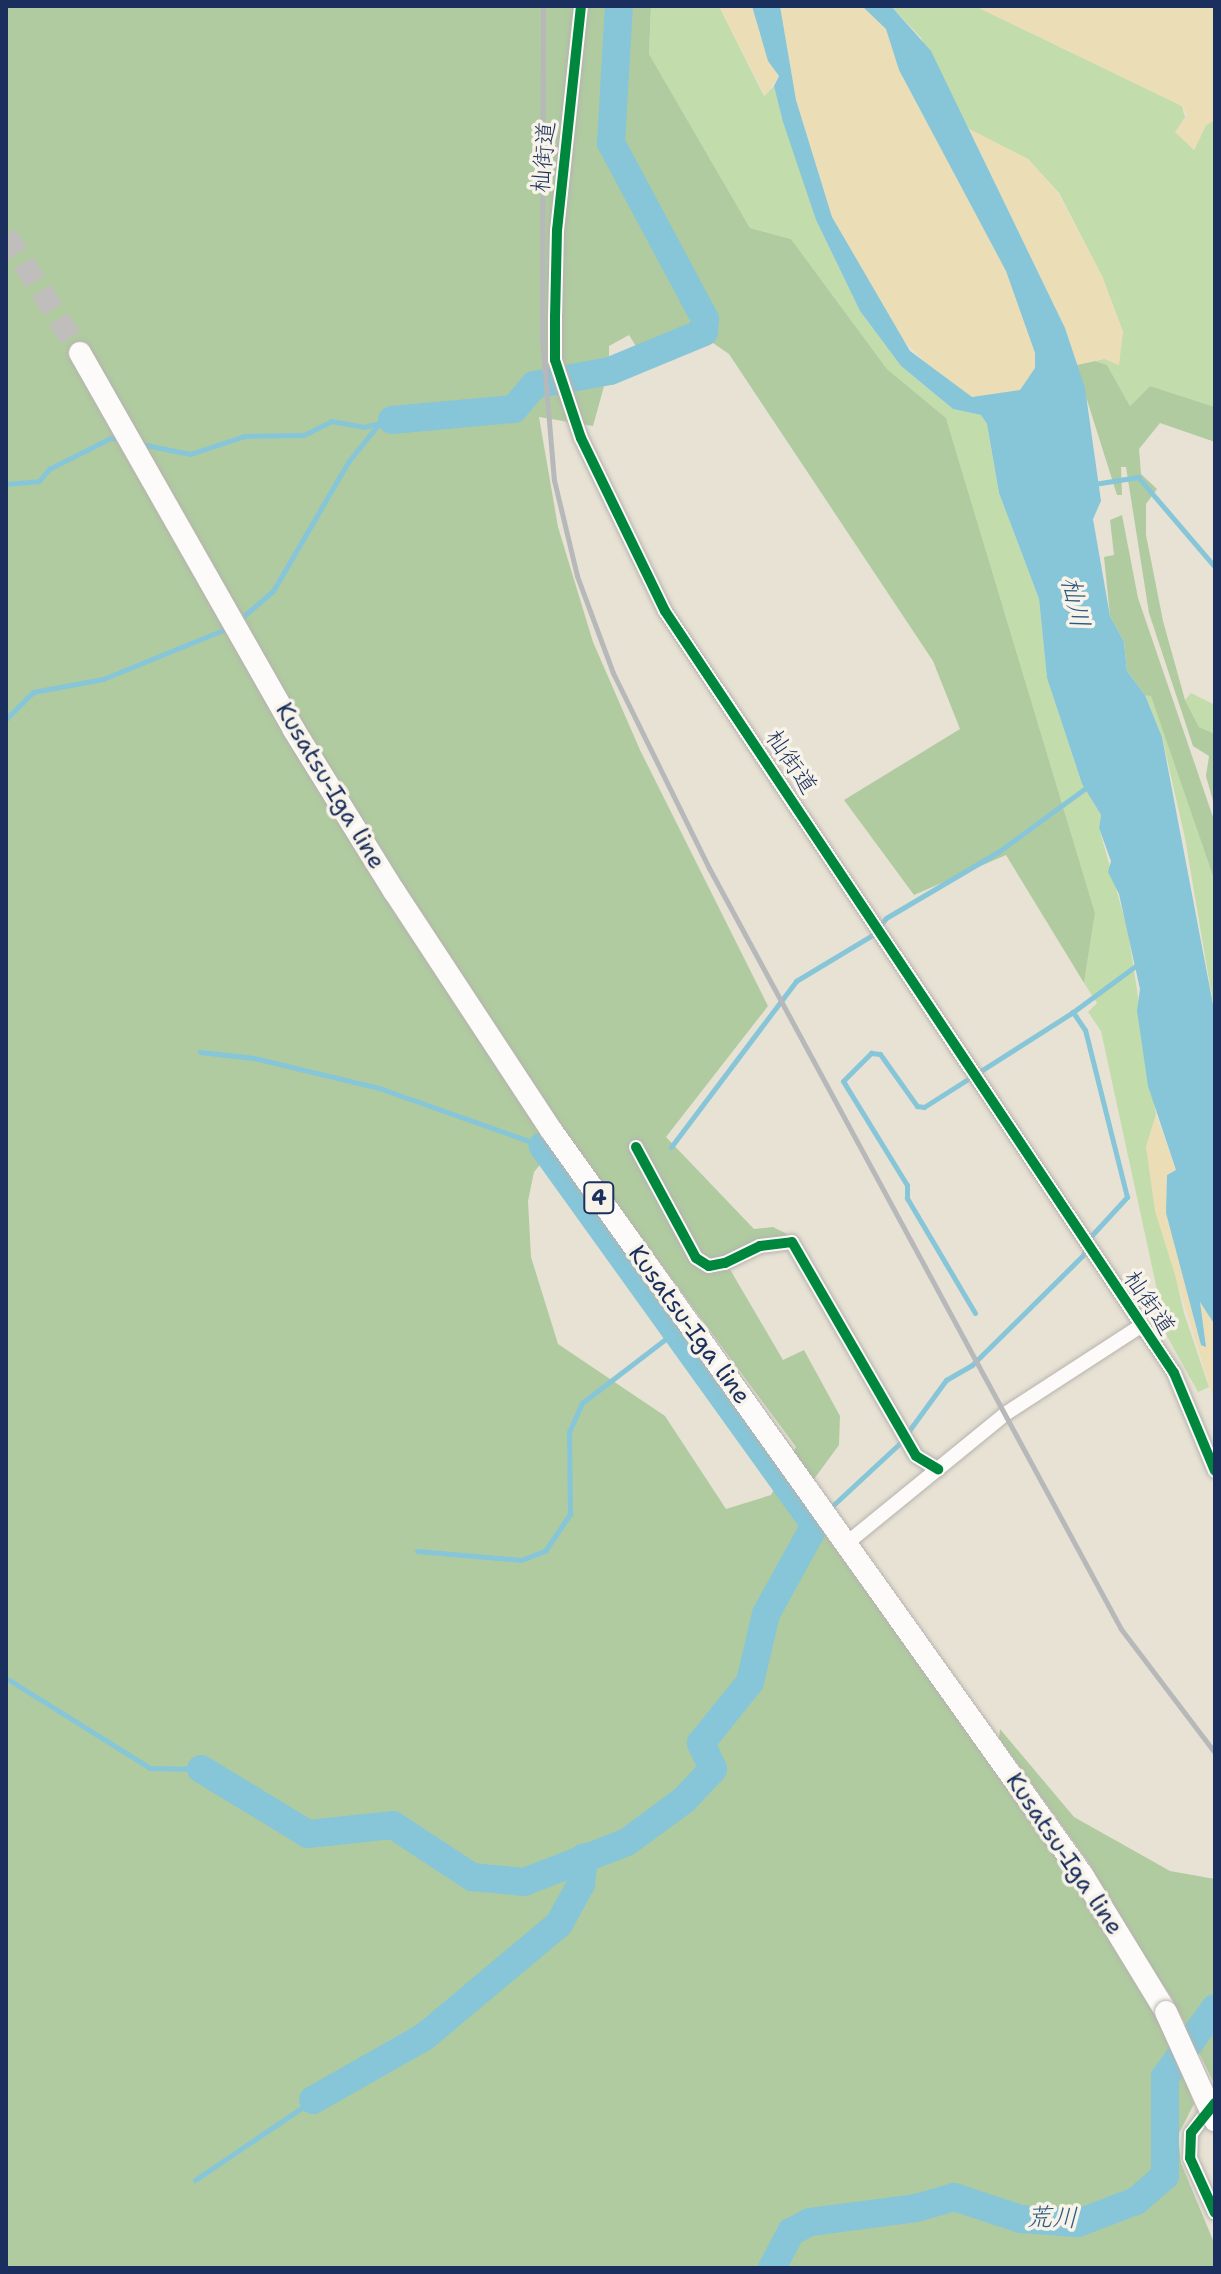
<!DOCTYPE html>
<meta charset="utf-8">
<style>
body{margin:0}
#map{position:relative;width:1221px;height:2274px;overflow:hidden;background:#e8e2d4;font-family:"Shantell Sans","Klee One",sans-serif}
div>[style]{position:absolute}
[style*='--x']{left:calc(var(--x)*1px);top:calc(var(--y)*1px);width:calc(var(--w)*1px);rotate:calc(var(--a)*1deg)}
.green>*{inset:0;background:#c2ddab}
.forest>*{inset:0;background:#b0cba0}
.sand>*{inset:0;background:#ebdeb6}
.water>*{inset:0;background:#86c6d8}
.stream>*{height:5px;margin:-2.5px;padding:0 2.5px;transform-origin:2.5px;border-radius:2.5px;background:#86c6d8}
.river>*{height:28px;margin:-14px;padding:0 14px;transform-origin:14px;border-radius:14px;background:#86c6d8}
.primary-tunnel>*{height:22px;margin-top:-11px;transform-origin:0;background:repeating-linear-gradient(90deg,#bfbebc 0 22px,transparent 0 33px)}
.roads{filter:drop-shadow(0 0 2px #b5b3af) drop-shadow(0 0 2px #b5b3af)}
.minor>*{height:14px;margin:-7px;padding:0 7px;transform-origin:7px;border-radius:7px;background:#fcfbf9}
.primary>*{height:22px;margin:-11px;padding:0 11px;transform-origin:11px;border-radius:11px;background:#fcfbf9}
.rail>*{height:5px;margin:-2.5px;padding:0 2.5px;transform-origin:2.5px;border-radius:2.5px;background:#b6b8ba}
.bridges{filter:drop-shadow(0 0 2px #b5b3af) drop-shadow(0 0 2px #b5b3af)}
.primary-bridge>*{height:22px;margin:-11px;padding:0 11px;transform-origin:11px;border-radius:11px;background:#fcfbf9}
.cycleway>*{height:10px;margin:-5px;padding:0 5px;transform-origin:5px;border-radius:5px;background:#00873e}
span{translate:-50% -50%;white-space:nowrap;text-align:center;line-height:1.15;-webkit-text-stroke:7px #f7f3e8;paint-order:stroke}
.shield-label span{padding:2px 6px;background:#f7f3e8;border:2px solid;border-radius:6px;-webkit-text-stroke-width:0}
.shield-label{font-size:22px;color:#1b2f5e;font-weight:700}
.street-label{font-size:24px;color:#1b2f5e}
.water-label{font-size:26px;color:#2e5983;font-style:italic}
.frame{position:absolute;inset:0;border:8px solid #1b2f5e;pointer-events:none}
</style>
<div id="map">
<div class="green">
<i style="clip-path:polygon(651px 6px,719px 6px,764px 96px,774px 86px,816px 220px,860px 311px,901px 366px,953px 409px,981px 415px,987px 424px,999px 493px,1039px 599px,1047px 678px,1082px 784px,1101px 815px,1099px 828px,1128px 931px,1156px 1115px,1146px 1147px,1184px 1313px,1209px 1387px,1198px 1392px,1152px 1309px,1159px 1299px,1101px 1031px,1088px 1012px,1097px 1003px,1084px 983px,1095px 913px,946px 418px,887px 369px,791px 239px,750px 228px,649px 54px)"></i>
<i style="clip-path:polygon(891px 6px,975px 6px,1182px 106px,1194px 150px,1206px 125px,1215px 120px,1215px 407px,1150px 386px,1130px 406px,1107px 365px,1095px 361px,1104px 359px,1123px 332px,1102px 276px,1059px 193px,1028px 159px,969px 129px,921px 38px)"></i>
<i style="clip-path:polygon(1191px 693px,1215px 705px,1215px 734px,1199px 727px,1185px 700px)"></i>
<i style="clip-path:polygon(1145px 695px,1151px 695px,1215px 882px,1215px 1015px,1185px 838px,1162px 737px)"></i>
</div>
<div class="forest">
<i style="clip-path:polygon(evenodd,6px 6px,651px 6px,649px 54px,750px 228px,791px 239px,887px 369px,946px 418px,1095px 913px,1084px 983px,1006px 855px,914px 895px,844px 800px,960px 729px,933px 661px,729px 354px,691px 328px,642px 356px,629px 335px,609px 346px,609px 368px,593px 426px,539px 417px,558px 527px,593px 642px,640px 750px,768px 1006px,666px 1137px,754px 1229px,773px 1227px,787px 1234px,728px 1266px,783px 1360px,804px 1350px,840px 1416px,839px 1445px,803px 1494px,821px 1529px,1154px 1988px,1194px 2104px,1178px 2135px,1181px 2163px,1215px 2245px,1215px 2268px,6px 2268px,6px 6px,565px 1134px,796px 1447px,771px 1495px,726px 1509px,665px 1416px,558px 1344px,531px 1257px,528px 1201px,534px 1172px,565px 1134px)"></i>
<i style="clip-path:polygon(1095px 361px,1107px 365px,1130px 406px,1150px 386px,1215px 407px,1215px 442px,1160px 423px,1139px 449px,1141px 474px,1157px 489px,1146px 504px,1146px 535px,1163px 621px,1185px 700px,1199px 727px,1215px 734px,1215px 808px,1206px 776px,1209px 756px,1193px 746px,1149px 613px,1126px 467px,1121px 467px,1122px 495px,1117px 495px,1076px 365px)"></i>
<i style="clip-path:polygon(1122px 515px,1138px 598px,1215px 823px,1215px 882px,1151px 696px,1145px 695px,1127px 671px,1124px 642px,1110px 616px,1104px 557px,1114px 555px,1110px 520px)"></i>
<i style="clip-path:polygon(1000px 1729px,1074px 1817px,1170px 1871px,1215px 1879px,1215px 2085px,1172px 1998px,1130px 1941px,1089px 1863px,999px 1738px)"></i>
</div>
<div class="sand">
<i style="clip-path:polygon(719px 6px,752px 6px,768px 61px,779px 76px,765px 96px)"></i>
<i style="clip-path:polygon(780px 6px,862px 6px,886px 29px,899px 70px,1006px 271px,1035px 353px,1035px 368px,1020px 390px,972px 397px,937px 374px,895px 332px,832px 217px,796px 100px)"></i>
<i style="clip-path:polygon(975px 6px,1215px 6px,1215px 120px,1206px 125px,1194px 150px,1175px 132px,1187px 114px,1182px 106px)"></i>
<i style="clip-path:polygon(969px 129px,1028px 159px,1058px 193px,1102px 276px,1123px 332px,1119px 365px,1104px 359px,1076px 365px,1065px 328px)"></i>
<i style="clip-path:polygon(1156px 1115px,1176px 1170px,1167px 1175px,1166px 1213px,1201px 1345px,1199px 1297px,1215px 1325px,1215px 1403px,1155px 1211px,1146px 1147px)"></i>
</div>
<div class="water">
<i style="clip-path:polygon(752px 6px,780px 6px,796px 100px,832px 217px,910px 351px,972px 397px,1020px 390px,1035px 368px,1035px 353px,1006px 271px,899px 70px,886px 29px,862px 6px,891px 6px,931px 51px,1065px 328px,1085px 388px,1101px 501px,1093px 519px,1110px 616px,1124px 642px,1127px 671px,1145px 695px,1162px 737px,1215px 1015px,1215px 1325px,1200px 1302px,1206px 1347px,1201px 1345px,1166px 1213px,1167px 1175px,1176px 1170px,1148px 1086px,1137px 1011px,1140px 989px,1119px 894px,1108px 872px,1111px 861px,1099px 828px,1101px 815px,1082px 784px,1047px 678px,1039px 599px,999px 493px,987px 424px,981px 415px,953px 409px,901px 366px,860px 311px,816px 220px,783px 122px,774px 86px,779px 76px,768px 61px)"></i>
</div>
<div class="stream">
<i style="--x:141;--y:444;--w:50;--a:11.5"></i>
<i style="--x:190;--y:454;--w:57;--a:-18.4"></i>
<i style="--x:244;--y:436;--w:60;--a:-1"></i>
<i style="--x:304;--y:435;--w:30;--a:-27"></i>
<i style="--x:331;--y:421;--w:34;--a:10"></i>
<i style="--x:364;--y:427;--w:29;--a:-14"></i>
<i style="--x:6;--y:484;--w:33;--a:-5"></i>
<i style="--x:39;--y:481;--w:16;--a:-50"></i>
<i style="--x:49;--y:469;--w:69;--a:-26.6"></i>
<i style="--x:111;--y:438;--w:8;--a:7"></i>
<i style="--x:1094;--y:484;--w:45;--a:-9"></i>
<i style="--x:1138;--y:477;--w:118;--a:49.5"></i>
<i style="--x:239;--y:620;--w:45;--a:-40.5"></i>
<i style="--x:273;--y:591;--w:149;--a:-59.8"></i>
<i style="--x:348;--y:462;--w:48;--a:-51"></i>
<i style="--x:6;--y:719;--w:38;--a:-45"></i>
<i style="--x:33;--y:692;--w:71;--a:-10.5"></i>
<i style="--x:103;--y:679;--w:135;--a:-22.2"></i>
<i style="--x:200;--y:1052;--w:54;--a:6.3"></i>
<i style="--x:254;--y:1058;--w:129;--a:13.5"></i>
<i style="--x:379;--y:1088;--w:174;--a:19.5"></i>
<i style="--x:671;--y:1147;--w:208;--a:-53"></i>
<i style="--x:796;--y:981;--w:87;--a:-31"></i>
<i style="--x:871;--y:936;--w:23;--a:-50"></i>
<i style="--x:886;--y:918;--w:130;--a:-30.5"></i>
<i style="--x:998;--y:852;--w:114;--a:-36.1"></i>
<i style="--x:975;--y:1313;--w:134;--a:-120.6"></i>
<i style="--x:907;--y:1198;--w:13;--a:-90"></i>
<i style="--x:907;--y:1185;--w:122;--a:-121.6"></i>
<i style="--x:843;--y:1081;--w:40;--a:-45"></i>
<i style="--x:871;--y:1053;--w:9;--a:6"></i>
<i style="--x:880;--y:1054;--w:64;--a:54.6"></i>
<i style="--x:917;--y:1106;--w:7;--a:8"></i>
<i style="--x:924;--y:1107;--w:177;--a:-32.5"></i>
<i style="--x:1073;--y:1012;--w:81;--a:-36.4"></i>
<i style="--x:829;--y:1509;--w:97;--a:-42.9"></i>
<i style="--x:900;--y:1443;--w:78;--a:-53.9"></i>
<i style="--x:946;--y:1380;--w:30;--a:-30"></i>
<i style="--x:972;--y:1365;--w:156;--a:-44.7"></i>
<i style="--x:1083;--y:1255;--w:22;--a:-66"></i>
<i style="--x:1092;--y:1235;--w:52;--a:-47.4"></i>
<i style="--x:1127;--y:1197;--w:172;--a:-104.1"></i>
<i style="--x:1085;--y:1030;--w:22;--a:-124"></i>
<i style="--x:417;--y:1551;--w:104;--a:4.9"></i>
<i style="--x:521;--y:1560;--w:26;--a:-21"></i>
<i style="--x:545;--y:1551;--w:45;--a:-56"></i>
<i style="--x:570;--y:1514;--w:82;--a:-90.7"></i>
<i style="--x:569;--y:1432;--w:32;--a:-66"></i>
<i style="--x:582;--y:1403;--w:118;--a:-37.5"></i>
<i style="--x:6;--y:1678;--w:170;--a:32"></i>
<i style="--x:150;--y:1768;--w:51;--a:1.1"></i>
<i style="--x:195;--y:2180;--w:143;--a:-34.1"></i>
</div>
<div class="river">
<i style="--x:392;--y:420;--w:122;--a:-5.2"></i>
<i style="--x:514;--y:409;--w:31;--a:-50"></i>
<i style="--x:534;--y:385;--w:77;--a:-10.4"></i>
<i style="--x:610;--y:371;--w:102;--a:-22.5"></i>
<i style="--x:704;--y:332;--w:13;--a:-86"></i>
<i style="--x:705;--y:319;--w:200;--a:-118.1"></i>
<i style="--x:611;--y:143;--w:137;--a:-86.7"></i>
<i style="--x:201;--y:1769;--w:125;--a:31.3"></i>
<i style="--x:308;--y:1834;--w:85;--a:-6"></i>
<i style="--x:393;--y:1825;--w:95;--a:33.4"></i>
<i style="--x:472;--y:1877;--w:52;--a:5.5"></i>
<i style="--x:524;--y:1882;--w:110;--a:-21.2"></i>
<i style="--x:627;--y:1842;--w:71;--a:-36.4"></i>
<i style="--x:684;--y:1800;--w:42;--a:-46.9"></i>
<i style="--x:713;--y:1769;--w:29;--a:-115"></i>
<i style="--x:701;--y:1743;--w:78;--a:-51.2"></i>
<i style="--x:750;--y:1682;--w:70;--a:-76.8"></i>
<i style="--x:766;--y:1614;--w:102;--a:-61.2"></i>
<i style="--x:815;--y:1525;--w:467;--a:-125.7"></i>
<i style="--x:313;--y:2100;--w:128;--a:-29.6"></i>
<i style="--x:424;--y:2037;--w:176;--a:-39.9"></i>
<i style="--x:559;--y:1924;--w:46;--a:-61.2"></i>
<i style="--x:581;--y:1884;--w:27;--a:-84"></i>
<i style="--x:772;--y:2268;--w:41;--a:-62.2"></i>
<i style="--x:791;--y:2232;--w:21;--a:-28"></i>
<i style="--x:810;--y:2222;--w:107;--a:-7.5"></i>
<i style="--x:916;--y:2208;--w:40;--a:-16"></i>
<i style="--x:954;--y:2197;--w:71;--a:18.2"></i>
<i style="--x:1021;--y:2219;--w:57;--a:4"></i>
<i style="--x:1078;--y:2223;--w:62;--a:-20.8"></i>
<i style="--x:1136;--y:2201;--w:38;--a:-41"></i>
<i style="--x:1165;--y:2176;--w:99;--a:-90"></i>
<i style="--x:1165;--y:2077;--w:85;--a:-54.1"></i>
</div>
<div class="primary-tunnel">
<i style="--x:6;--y:235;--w:139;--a:57.9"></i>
</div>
<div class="roads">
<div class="minor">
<i style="--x:581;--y:6;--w:225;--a:96.1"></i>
<i style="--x:557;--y:230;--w:86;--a:91.3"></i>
<i style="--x:555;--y:316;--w:44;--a:90"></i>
<i style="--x:555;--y:360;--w:82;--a:71.6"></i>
<i style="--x:581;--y:438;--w:192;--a:64.1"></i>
<i style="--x:665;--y:611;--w:916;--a:56.26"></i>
<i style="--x:1174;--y:1373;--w:106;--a:67.3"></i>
<i style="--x:636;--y:1147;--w:126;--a:61.6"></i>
<i style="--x:696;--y:1258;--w:15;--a:32"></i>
<i style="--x:709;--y:1266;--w:16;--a:-11"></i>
<i style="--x:725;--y:1263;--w:39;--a:-26"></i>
<i style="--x:760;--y:1246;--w:32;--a:-7"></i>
<i style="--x:792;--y:1242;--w:247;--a:59.9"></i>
<i style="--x:916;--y:1456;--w:26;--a:31"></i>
<i style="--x:847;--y:1543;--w:204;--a:-39.2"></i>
<i style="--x:1005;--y:1414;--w:160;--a:-33"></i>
<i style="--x:1214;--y:2103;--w:38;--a:127"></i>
<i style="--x:1191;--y:2133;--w:25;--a:92"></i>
<i style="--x:1190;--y:2158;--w:60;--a:65.6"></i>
</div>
<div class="primary">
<i style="--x:80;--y:353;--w:434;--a:60.4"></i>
<i style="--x:294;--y:730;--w:190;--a:58.2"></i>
<i style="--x:394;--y:891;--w:286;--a:56.7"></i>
<i style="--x:551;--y:1130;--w:916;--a:54.51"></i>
<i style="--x:1083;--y:1876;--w:159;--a:58.6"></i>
</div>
</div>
<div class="rail">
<i style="--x:543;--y:6;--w:332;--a:90.2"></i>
<i style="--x:542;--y:338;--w:143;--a:85.2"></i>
<i style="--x:554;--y:480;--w:99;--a:76.5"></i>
<i style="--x:577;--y:576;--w:103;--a:69.6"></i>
<i style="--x:613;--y:673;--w:217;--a:63.8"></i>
<i style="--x:709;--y:868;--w:865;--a:61.57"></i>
<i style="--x:1121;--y:1629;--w:156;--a:52.8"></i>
</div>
<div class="bridges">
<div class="primary-bridge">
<i style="--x:1166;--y:2012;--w:119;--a:65.6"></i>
</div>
</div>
<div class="cycleway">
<i style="--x:581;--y:6;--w:225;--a:96.1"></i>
<i style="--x:557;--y:230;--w:86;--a:91.3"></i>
<i style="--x:555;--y:316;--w:44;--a:90"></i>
<i style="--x:555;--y:360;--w:82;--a:71.6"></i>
<i style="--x:581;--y:438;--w:192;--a:64.1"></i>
<i style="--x:665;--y:611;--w:916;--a:56.26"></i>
<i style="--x:1174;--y:1373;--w:106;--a:67.3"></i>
<i style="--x:636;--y:1147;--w:126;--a:61.6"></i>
<i style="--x:696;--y:1258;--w:15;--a:32"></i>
<i style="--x:709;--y:1266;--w:16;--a:-11"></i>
<i style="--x:725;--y:1263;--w:39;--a:-26"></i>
<i style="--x:760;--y:1246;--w:32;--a:-7"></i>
<i style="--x:792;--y:1242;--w:247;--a:59.9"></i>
<i style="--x:916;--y:1456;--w:26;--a:31"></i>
<i style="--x:1215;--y:2103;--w:38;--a:129"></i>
<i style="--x:1191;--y:2133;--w:25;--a:92"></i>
<i style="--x:1190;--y:2158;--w:60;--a:65.6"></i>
</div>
<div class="shield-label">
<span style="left:599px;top:1198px">4</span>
</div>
<div class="street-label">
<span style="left:544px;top:157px;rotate:-85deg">杣街道</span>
<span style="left:791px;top:762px;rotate:56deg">杣街道</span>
<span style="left:330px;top:786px;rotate:59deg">Kusatsu-Iga line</span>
<span style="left:1149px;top:1303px;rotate:56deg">杣街道</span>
<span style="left:689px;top:1325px;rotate:54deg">Kusatsu-Iga line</span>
<span style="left:1064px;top:1854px;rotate:56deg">Kusatsu-Iga line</span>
</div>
<div class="water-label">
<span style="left:1076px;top:602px;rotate:78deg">杣川</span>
<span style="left:1052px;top:2217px;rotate:1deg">荒川</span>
</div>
<div class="frame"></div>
</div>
